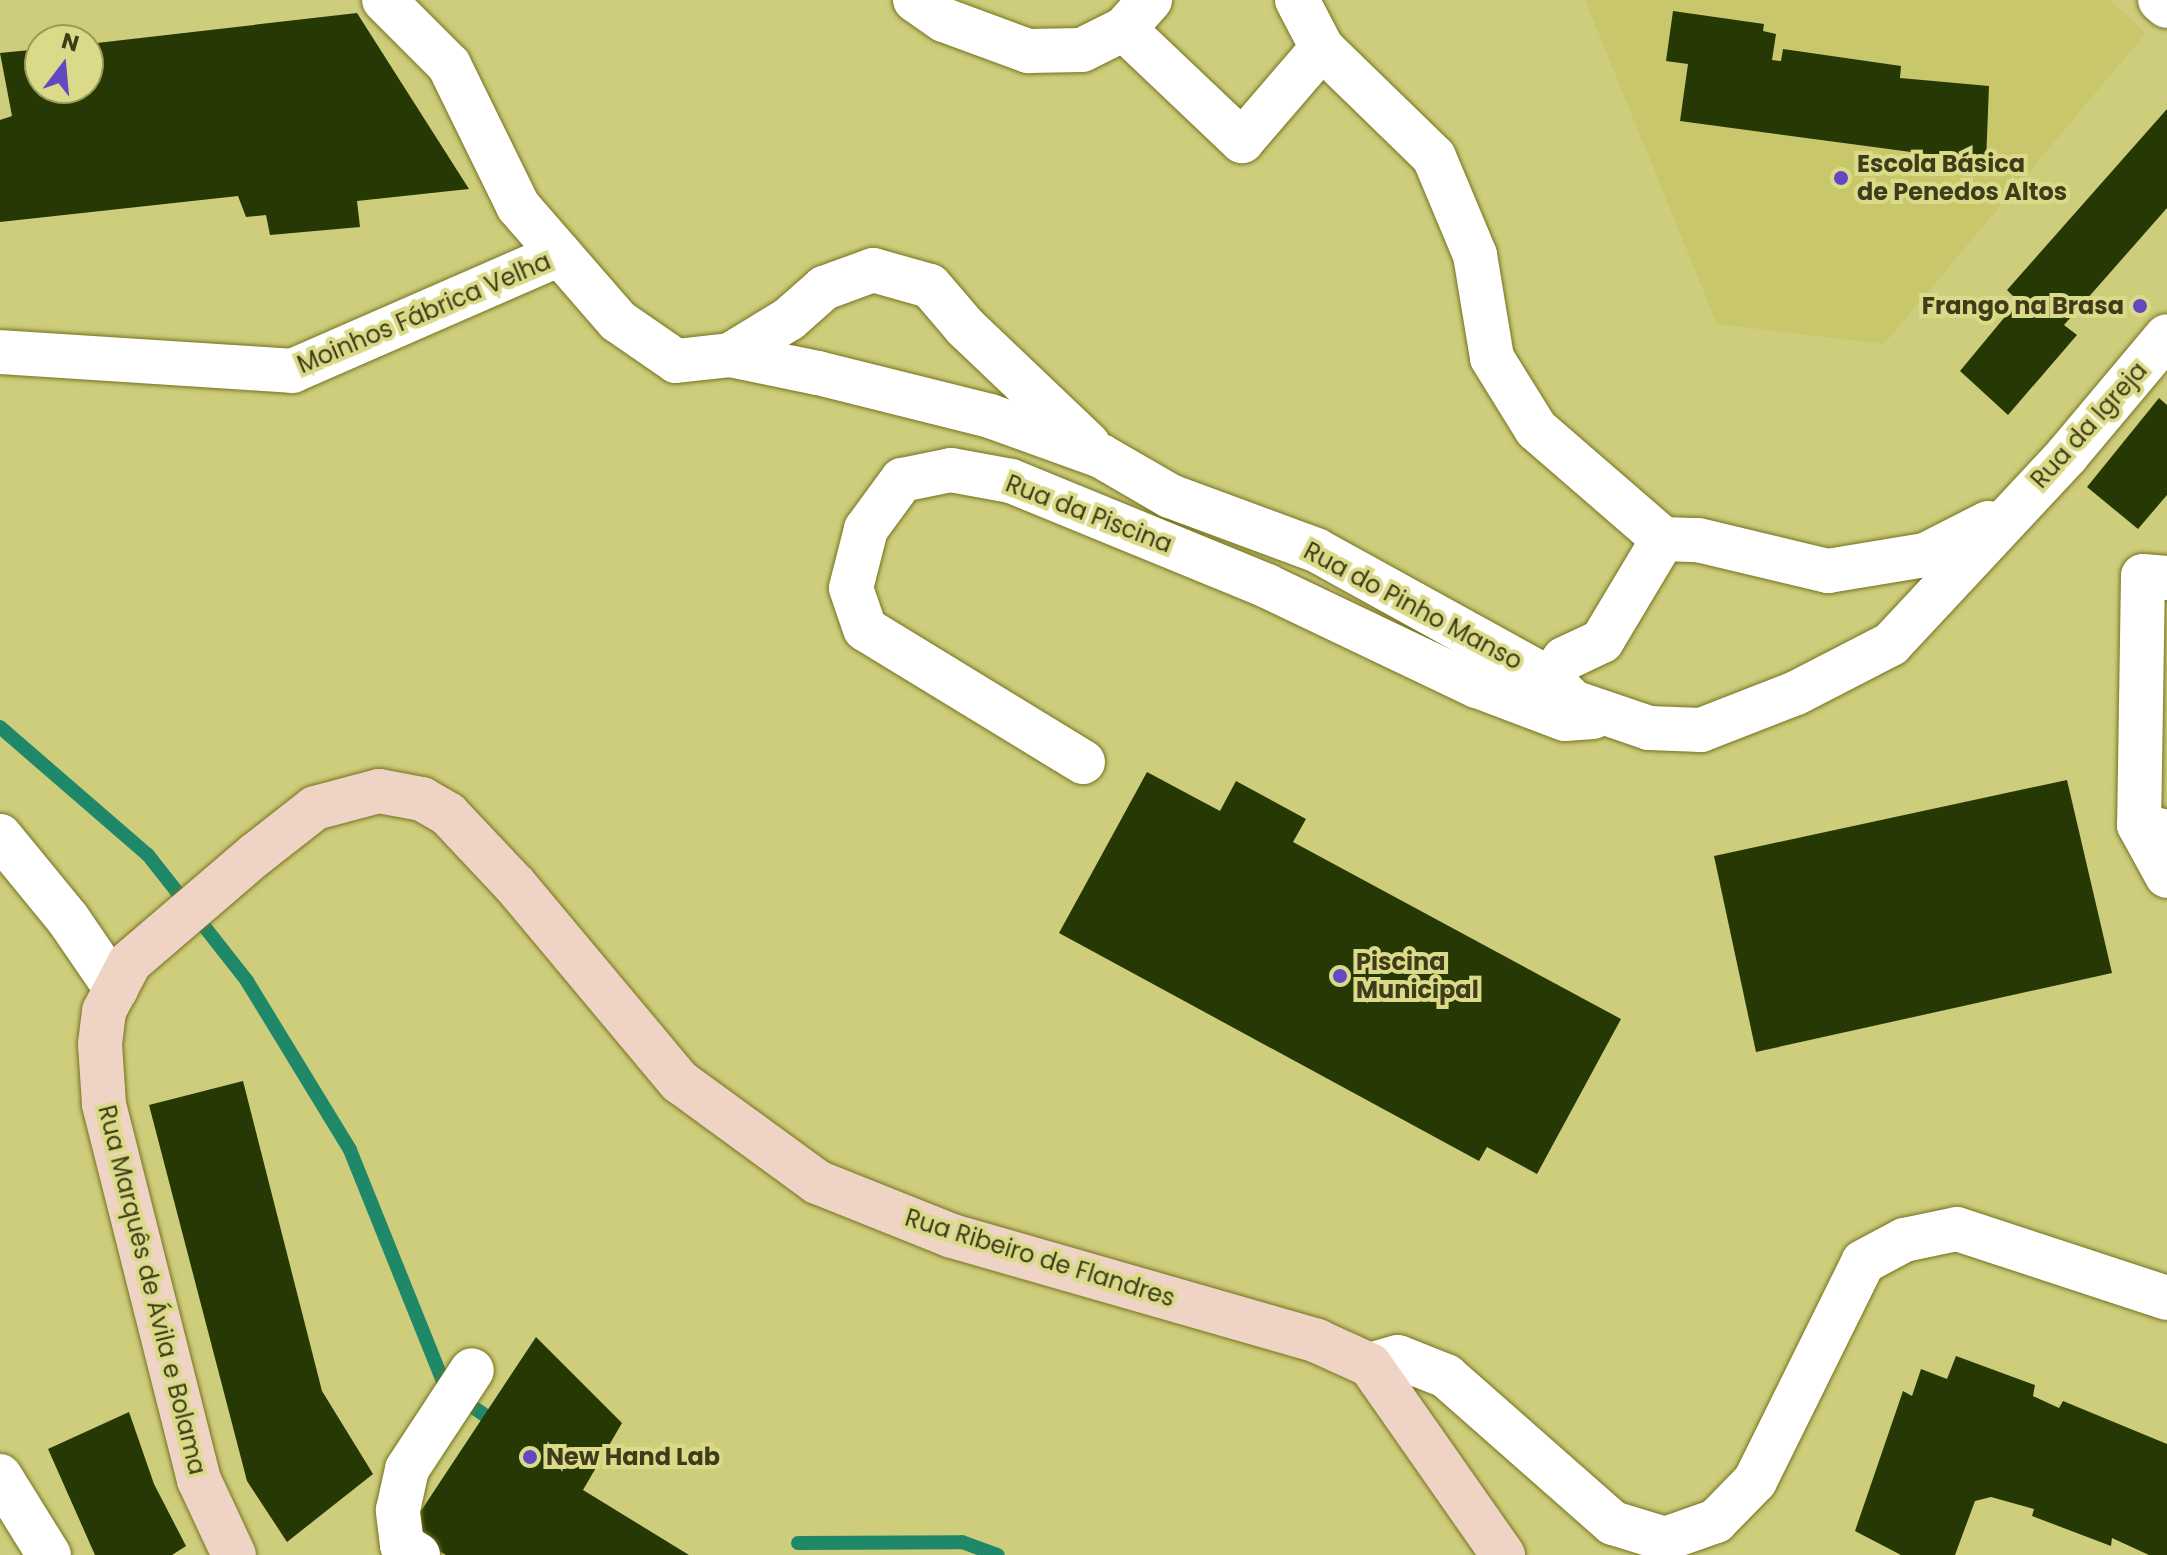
<!DOCTYPE html>
<meta charset="utf-8">
<style>
body{margin:0}
#map{position:relative;width:2167px;height:1555px;overflow:hidden;background:#cecd7c;font-family:Poppins,sans-serif}
div>[style]{position:absolute}
[style*='--x']{left:calc(var(--x)*1px);top:calc(var(--y)*1px);width:calc(var(--w)*1px);rotate:calc(var(--a)*1deg)}
.built>*{inset:0;background:#c8c76c}
.stream>*{height:14px;margin:-7px;padding:0 7px;transform-origin:7px;border-radius:7px;background:#1e8868}
.building>*{inset:0;background:#263904}
.roads{filter:drop-shadow(0 0 2px #75721d) drop-shadow(0 0 2px #75721d)}
.street>*{height:44px;margin:-22px;padding:0 22px;transform-origin:22px;border-radius:22px;background:#fff}
.secondary>*{height:44px;margin:-22px;padding:0 22px;transform-origin:22px;border-radius:22px;background:#efd4c6}
.dots>*{width:22px;height:22px;translate:-50% -50%;box-sizing:border-box;border:4px solid #dbda88;border-radius:50%}
span{translate:-50% -50%;white-space:nowrap;text-align:center;line-height:1.15;-webkit-text-stroke:8px #dbda88;paint-order:stroke}
.poi-label{font-size:24px;color:#3e3d1b;font-weight:700}
.left{translate:0 -50%;text-align:left}
.right{translate:-100% -50%;text-align:right}
.street-label{font-size:24px;color:#3e3d1b}
.north{position:absolute;left:24px;top:24px;width:80px;height:80px;box-sizing:border-box;background:#dbda88;border:2px solid #9c9b5c;border-radius:50%;rotate:16deg;font-size:22px;font-weight:700;line-height:32px;text-align:center;color:#3e3d1b}
.north::after{content:'';display:block;margin:auto;width:28px;height:36px;background:#6249c1;clip-path:polygon(50% 0,100% 100%,50% 72%,0 100%)}
</style>
<div id="map">
<div class="built">
<i style="clip-path:polygon(1585px 0,2110px 0,2146px 33px,1884px 344px,1717px 324px)"></i>
</div>
<div class="stream">
<i style="--x:0;--y:727;--w:196;--a:40.9"></i>
<i style="--x:148;--y:855;--w:160;--a:51.8"></i>
<i style="--x:247;--y:981;--w:198;--a:58.6"></i>
<i style="--x:350;--y:1150;--w:258;--a:68.1"></i>
<i style="--x:446;--y:1389;--w:45;--a:34"></i>
<i style="--x:798;--y:1543;--w:164;--a:-0.3"></i>
<i style="--x:962;--y:1542;--w:38;--a:20"></i>
</div>
<div class="building">
<i style="clip-path:polygon(1673px 11px,1764px 24px,1763px 31px,1776px 34px,1772px 60px,1781px 61px,1783px 49px,1901px 66px,1900px 78px,1989px 86px,1986px 162px,1680px 121px,1688px 64px,1666px 61px)"></i>
<i style="clip-path:polygon(357px 13px,469px 189px,357px 201px,360px 227px,270px 235px,266px 215px,246px 217px,238px 196px,0 222px,0 120px,12px 116px,0 53px,40px 49px,40px 88px,88px 88px,88px 44px)"></i>
<i style="clip-path:polygon(2167px 109px,2167px 208px,2064px 325px,2077px 335px,2008px 415px,1960px 371px,2018px 301px,2007px 290px)"></i>
<i style="clip-path:polygon(2159px 398px,2167px 405px,2167px 495px,2138px 529px,2087px 487px)"></i>
<i style="clip-path:polygon(1147px 772px,1220px 811px,1236px 781px,1306px 819px,1293px 842px,1621px 1019px,1537px 1174px,1487px 1147px,1479px 1161px,1059px 933px)"></i>
<i style="clip-path:polygon(2067px 780px,2112px 973px,1756px 1052px,1714px 856px)"></i>
<i style="clip-path:polygon(243px 1081px,322px 1391px,373px 1474px,287px 1542px,247px 1481px,149px 1105px)"></i>
<i style="clip-path:polygon(536px 1337px,622px 1423px,583px 1490px,689px 1555px,446px 1555px,407px 1532px)"></i>
<i style="clip-path:polygon(1956px 1356px,2035px 1385px,2033px 1396px,2059px 1408px,2063px 1401px,2167px 1444px,2167px 1555px,2149px 1555px,2112px 1538px,2111px 1546px,2032px 1516px,2034px 1509px,1991px 1497px,1975px 1501px,1955px 1555px,1901px 1555px,1855px 1531px,1903px 1391px,1912px 1396px,1921px 1369px,1947px 1379px)"></i>
<i style="clip-path:polygon(129px 1412px,154px 1484px,186px 1546px,172px 1555px,95px 1555px,48px 1449px)"></i>
</div>
<div class="roads">
<div class="street">
<i style="--x:384;--y:0;--w:92;--a:45"></i>
<i style="--x:449;--y:65;--w:157;--a:63.9"></i>
<i style="--x:518;--y:206;--w:152;--a:49"></i>
<i style="--x:618;--y:321;--w:70;--a:34.6"></i>
<i style="--x:676;--y:361;--w:54;--a:-6.3"></i>
<i style="--x:730;--y:355;--w:90;--a:11.6"></i>
<i style="--x:818;--y:373;--w:177;--a:14"></i>
<i style="--x:990;--y:416;--w:118;--a:19.8"></i>
<i style="--x:1101;--y:456;--w:80;--a:30.1"></i>
<i style="--x:1170;--y:496;--w:156;--a:20.3"></i>
<i style="--x:1316;--y:550;--w:267;--a:28.9"></i>
<i style="--x:1550;--y:679;--w:33;--a:45"></i>
<i style="--x:1573;--y:702;--w:80;--a:18.9"></i>
<i style="--x:1649;--y:728;--w:52;--a:2.2"></i>
<i style="--x:1701;--y:730;--w:102;--a:-21.3"></i>
<i style="--x:1796;--y:693;--w:107;--a:-27.3"></i>
<i style="--x:1891;--y:644;--w:258;--a:-47"></i>
<i style="--x:2067;--y:455;--w:155;--a:-50"></i>
<i style="--x:915;--y:0;--w:35;--a:35"></i>
<i style="--x:944;--y:20;--w:90;--a:20.3"></i>
<i style="--x:1028;--y:51;--w:54;--a:-1.1"></i>
<i style="--x:1082;--y:50;--w:47;--a:-26.6"></i>
<i style="--x:1124;--y:29;--w:39;--a:-48"></i>
<i style="--x:1297;--y:0;--w:54;--a:62.5"></i>
<i style="--x:1322;--y:48;--w:156;--a:44.2"></i>
<i style="--x:1434;--y:157;--w:106;--a:67.3"></i>
<i style="--x:1475;--y:255;--w:104;--a:80.6"></i>
<i style="--x:1492;--y:358;--w:84;--a:58.2"></i>
<i style="--x:1536;--y:429;--w:168;--a:40.9"></i>
<i style="--x:2160;--y:0;--w:9;--a:41"></i>
<i style="--x:1124;--y:29;--w:163;--a:43.5"></i>
<i style="--x:1242;--y:141;--w:123;--a:-49.3"></i>
<i style="--x:0;--y:352;--w:293;--a:3.7"></i>
<i style="--x:292;--y:371;--w:292;--a:-23.6"></i>
<i style="--x:730;--y:355;--w:69;--a:-31.4"></i>
<i style="--x:789;--y:319;--w:47;--a:-41.5"></i>
<i style="--x:824;--y:288;--w:52;--a:-20.2"></i>
<i style="--x:873;--y:270;--w:59;--a:15.7"></i>
<i style="--x:930;--y:286;--w:54;--a:49.5"></i>
<i style="--x:965;--y:327;--w:170;--a:43.6"></i>
<i style="--x:1663;--y:539;--w:35;--a:2"></i>
<i style="--x:1698;--y:540;--w:134;--a:13.4"></i>
<i style="--x:1828;--y:571;--w:98;--a:-9.4"></i>
<i style="--x:1925;--y:555;--w:71;--a:-26.9"></i>
<i style="--x:2167;--y:578;--w:24;--a:-175"></i>
<i style="--x:2143;--y:576;--w:249;--a:90.9"></i>
<i style="--x:2139;--y:825;--w:29;--a:14"></i>
<i style="--x:1550;--y:679;--w:24;--a:-55"></i>
<i style="--x:1564;--y:659;--w:42;--a:-25.3"></i>
<i style="--x:1602;--y:641;--w:119;--a:-59.1"></i>
<i style="--x:1083;--y:762;--w:255;--a:-148.6"></i>
<i style="--x:865;--y:629;--w:43;--a:-108.9"></i>
<i style="--x:851;--y:588;--w:61;--a:-75.7"></i>
<i style="--x:866;--y:529;--w:61;--a:-53.7"></i>
<i style="--x:902;--y:480;--w:50;--a:-11.5"></i>
<i style="--x:951;--y:470;--w:61;--a:10.4"></i>
<i style="--x:1011;--y:481;--w:277;--a:22.3"></i>
<i style="--x:1267;--y:586;--w:233;--a:25.5"></i>
<i style="--x:1477;--y:686;--w:94;--a:20.6"></i>
<i style="--x:1565;--y:719;--w:28;--a:-4"></i>
<i style="--x:2139;--y:825;--w:58;--a:61.2"></i>
<i style="--x:0;--y:836;--w:107;--a:50.7"></i>
<i style="--x:68;--y:919;--w:85;--a:55.6"></i>
<i style="--x:1370;--y:1365;--w:29;--a:-16"></i>
<i style="--x:1398;--y:1357;--w:52;--a:21.6"></i>
<i style="--x:1446;--y:1376;--w:222;--a:41.4"></i>
<i style="--x:1613;--y:1523;--w:54;--a:17.1"></i>
<i style="--x:1665;--y:1539;--w:54;--a:-19.4"></i>
<i style="--x:1716;--y:1521;--w:56;--a:-45.7"></i>
<i style="--x:1755;--y:1481;--w:244;--a:-63.7"></i>
<i style="--x:1863;--y:1262;--w:47;--a:-28.2"></i>
<i style="--x:1904;--y:1240;--w:54;--a:-11.7"></i>
<i style="--x:1957;--y:1229;--w:221;--a:18.2"></i>
<i style="--x:0;--y:1476;--w:93;--a:58.2"></i>
<i style="--x:418;--y:1555;--w:19;--a:-148"></i>
<i style="--x:402;--y:1545;--w:35;--a:-97"></i>
<i style="--x:398;--y:1510;--w:42;--a:-77.6"></i>
<i style="--x:407;--y:1469;--w:118;--a:-56.7"></i>
</div>
<div class="secondary">
<i style="--x:234;--y:1555;--w:83;--a:-115"></i>
<i style="--x:199;--y:1480;--w:388;--a:-104.2"></i>
<i style="--x:104;--y:1104;--w:60;--a:-93.8"></i>
<i style="--x:100;--y:1044;--w:33;--a:-83"></i>
<i style="--x:104;--y:1011;--w:55;--a:-62"></i>
<i style="--x:130;--y:962;--w:165;--a:-40.6"></i>
<i style="--x:255;--y:855;--w:76;--a:-38.1"></i>
<i style="--x:315;--y:808;--w:66;--a:-14.9"></i>
<i style="--x:379;--y:791;--w:44;--a:10.5"></i>
<i style="--x:422;--y:799;--w:30;--a:30"></i>
<i style="--x:448;--y:814;--w:98;--a:46.7"></i>
<i style="--x:515;--y:885;--w:257;--a:50.1"></i>
<i style="--x:680;--y:1082;--w:170;--a:36.1"></i>
<i style="--x:817;--y:1182;--w:145;--a:21.8"></i>
<i style="--x:952;--y:1236;--w:380;--a:16"></i>
<i style="--x:1317;--y:1341;--w:58;--a:24.4"></i>
<i style="--x:1370;--y:1365;--w:232;--a:55"></i>
</div>
</div>
<div class="dots">
<i style="left:1841px;top:178px;background:#6249c1"></i>
<i style="left:2140px;top:306px;background:#6249c1"></i>
<i style="left:1340px;top:976px;background:#6249c1"></i>
<i style="left:530px;top:1457px;background:#6249c1"></i>
</div>
<div class="poi-label">
<span class="left" style="left:1857px;top:178px">Escola Básica<br>de Penedos Altos</span>
<span class="right" style="left:2124px;top:306px">Frango na Brasa</span>
<span class="left" style="left:1356px;top:976px">Piscina<br>Municipal</span>
<span class="left" style="left:546px;top:1457px">New Hand Lab</span>
</div>
<div class="street-label">
<span style="left:424px;top:313px;rotate:-23deg">Moinhos Fábrica Velha</span>
<span style="left:2089px;top:425px;rotate:-48deg">Rua da Igreja</span>
<span style="left:1089px;top:514px;rotate:21deg">Rua da Piscina</span>
<span style="left:1413px;top:606px;rotate:28deg">Rua do Pinho Manso</span>
<span style="left:1040px;top:1258px;rotate:17deg">Rua Ribeiro de Flandres</span>
<span style="left:152px;top:1290px;rotate:76deg">Rua Marquês de Ávila e Bolama</span>
</div>
<div class="north">N</div>
</div>
